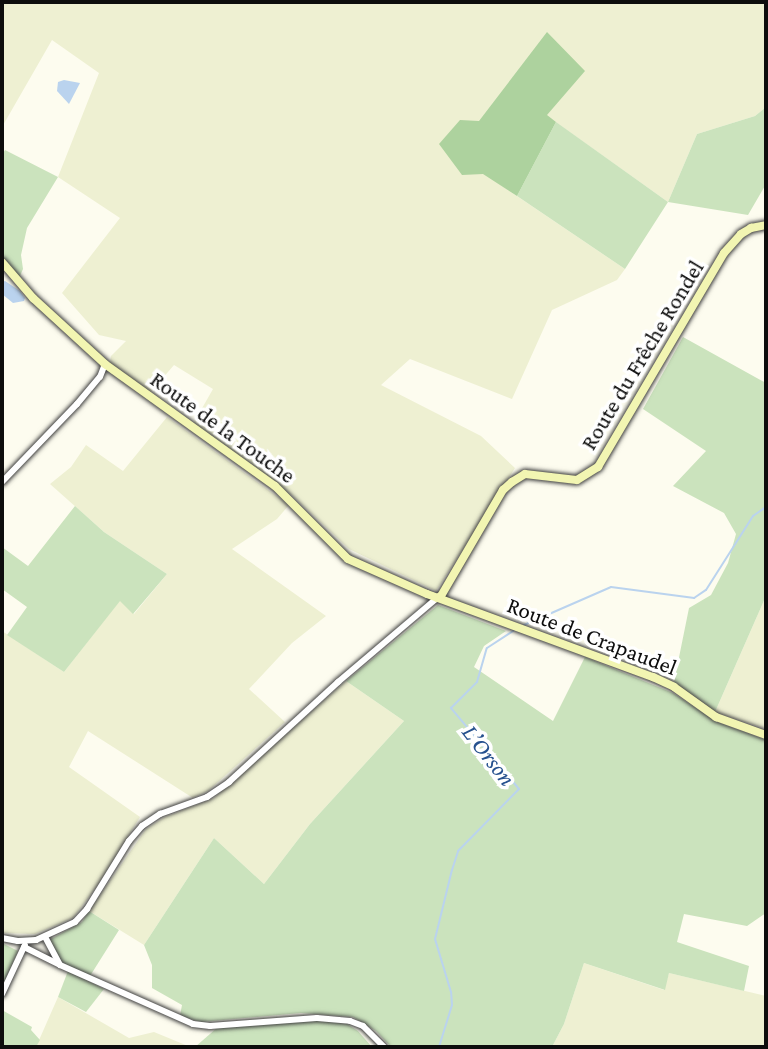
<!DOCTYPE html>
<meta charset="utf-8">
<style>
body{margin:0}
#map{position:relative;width:768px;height:1049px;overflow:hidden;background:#fdfcef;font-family:"Crimson Pro",serif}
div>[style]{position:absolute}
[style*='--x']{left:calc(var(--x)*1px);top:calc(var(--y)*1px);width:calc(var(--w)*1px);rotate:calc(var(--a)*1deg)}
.farmland>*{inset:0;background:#eef0d2}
.green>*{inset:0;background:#cbe3bd}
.forest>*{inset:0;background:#add29e}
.water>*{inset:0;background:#bad3ee}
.stream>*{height:2px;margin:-1px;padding:0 1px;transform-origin:1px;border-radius:1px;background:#bad3ee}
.roads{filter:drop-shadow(0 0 2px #404040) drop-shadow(0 0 2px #404040)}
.street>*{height:6px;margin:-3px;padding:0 3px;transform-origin:3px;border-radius:3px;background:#fff}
.secondary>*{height:8px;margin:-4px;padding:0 4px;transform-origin:4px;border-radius:4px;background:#f2f5b2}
span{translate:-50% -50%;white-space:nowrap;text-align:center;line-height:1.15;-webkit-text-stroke:7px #fff;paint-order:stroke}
.street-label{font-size:23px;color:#0d0d0d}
.water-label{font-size:24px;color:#26518e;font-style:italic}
.frame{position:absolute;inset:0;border:4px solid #0d0d0d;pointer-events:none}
</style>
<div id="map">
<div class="farmland">
<i style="clip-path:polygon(2px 2px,766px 2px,766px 107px,755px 116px,697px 134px,668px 202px,547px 116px,483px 173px,625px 269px,617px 280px,552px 310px,512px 399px,410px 359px,381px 385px,481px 436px,515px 468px,436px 591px,349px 549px,293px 496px,193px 424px,213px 389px,174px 365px,149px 394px,110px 364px,111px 356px,126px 341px,99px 335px,62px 293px,120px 218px,58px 177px,99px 73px,52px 40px,2px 127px)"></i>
<i style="clip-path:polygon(167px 417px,289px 505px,277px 519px,232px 549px,326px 616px,292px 643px,249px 689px,285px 722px,208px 791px,193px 798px,88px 731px,69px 767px,140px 817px,98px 885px,73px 918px,35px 934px,2px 933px,2px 631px,64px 672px,120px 600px,134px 614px,167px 574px,104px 532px,50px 484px,71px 467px,86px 445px,123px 471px)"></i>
<i style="clip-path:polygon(766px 596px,766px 729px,715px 712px)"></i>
<i style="clip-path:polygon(346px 681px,404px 721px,310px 824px,264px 884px,214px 838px,144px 945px,89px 911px,146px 829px,165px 817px,214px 798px)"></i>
<i style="clip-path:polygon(584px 963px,664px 990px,669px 973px,766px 996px,766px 1047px,552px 1047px,564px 1024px)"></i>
<i style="clip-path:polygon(58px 997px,129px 1038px,154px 1032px,188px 1046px,36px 1047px)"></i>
</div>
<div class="green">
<i style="clip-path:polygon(766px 107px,766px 184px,748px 215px,668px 202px,625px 269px,517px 196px,556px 122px,668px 202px,697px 134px,755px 116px)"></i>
<i style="clip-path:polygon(5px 150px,58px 177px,27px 228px,21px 255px,23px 269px,19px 278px,2px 256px,2px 155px)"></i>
<i style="clip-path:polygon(683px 337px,766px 383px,766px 596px,715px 712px,674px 682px,689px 608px,711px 595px,728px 563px,736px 534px,724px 513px,673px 486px,706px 451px,643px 409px)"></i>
<i style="clip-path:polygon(75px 506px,104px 532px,167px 574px,133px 614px,120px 601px,64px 672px,7px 635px,27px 607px,2px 589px,2px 547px,28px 566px)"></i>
<i style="clip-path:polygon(438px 605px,506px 631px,484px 646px,474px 667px,553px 721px,585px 657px,673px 693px,717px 722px,766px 740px,766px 913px,747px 926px,684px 914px,677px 942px,749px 966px,744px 991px,669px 973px,665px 990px,584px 963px,564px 1024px,552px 1047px,391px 1047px,376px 1031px,353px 1017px,301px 1013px,201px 1022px,180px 1016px,182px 1005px,152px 988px,152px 965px,144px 945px,214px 838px,264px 884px,310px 824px,404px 721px,346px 681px)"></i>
<i style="clip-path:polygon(89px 911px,119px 930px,90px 976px,63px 963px,51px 946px,51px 939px,82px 922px)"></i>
<i style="clip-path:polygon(2px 943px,18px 951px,2px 987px)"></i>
<i style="clip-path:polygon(68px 971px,104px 989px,86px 1012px,58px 997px)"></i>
<i style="clip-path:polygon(2px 1010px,32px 1027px,31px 1030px,40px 1040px,36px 1047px,2px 1047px)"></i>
<i style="clip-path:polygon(316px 1020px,347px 1024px,358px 1031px,372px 1047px,195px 1047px,218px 1027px)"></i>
</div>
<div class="forest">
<i style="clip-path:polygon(547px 32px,585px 71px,547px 115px,556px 122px,517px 196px,483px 174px,462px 175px,439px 144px,460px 120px,479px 121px)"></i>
</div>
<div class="water">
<i style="clip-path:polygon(64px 80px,80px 83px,69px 104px,57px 91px,58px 82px)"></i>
<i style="clip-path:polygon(5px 281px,20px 291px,25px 298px,24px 301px,13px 303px,2px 294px,2px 282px)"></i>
</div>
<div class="stream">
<i style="--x:524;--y:625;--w:95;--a:-23.6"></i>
<i style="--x:611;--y:587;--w:84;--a:7.5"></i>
<i style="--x:694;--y:598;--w:14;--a:-34"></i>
<i style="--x:706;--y:590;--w:88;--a:-57.6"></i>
<i style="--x:753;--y:516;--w:16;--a:-35"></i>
<i style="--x:439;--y:1047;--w:44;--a:-72.8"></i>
<i style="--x:452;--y:1005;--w:13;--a:-94"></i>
<i style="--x:451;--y:992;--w:55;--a:-106.8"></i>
<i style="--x:435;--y:939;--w:71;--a:-76.2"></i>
<i style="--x:452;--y:870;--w:20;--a:-72"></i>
<i style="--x:458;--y:851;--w:87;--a:-45.5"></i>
<i style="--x:519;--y:789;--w:106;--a:-130"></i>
<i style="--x:451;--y:708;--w:37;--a:-45"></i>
<i style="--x:477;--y:682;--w:35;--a:-74"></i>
<i style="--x:487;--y:648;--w:33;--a:-33"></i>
</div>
<div class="roads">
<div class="street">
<i style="--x:2;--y:482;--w:108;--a:-46.1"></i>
<i style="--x:77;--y:404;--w:35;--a:-50"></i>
<i style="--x:100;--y:377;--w:14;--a:-69"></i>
<i style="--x:2;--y:938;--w:16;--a:11"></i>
<i style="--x:18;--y:941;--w:18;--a:-3"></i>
<i style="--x:36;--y:940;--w:43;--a:-24.8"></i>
<i style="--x:75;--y:922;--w:18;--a:-47"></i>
<i style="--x:87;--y:909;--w:80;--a:-58.3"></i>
<i style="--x:129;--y:841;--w:20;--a:-49"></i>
<i style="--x:142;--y:826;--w:22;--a:-34"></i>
<i style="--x:160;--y:814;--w:50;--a:-19.9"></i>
<i style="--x:207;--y:797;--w:27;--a:-34"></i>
<i style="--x:229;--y:782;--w:148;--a:-42.5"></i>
<i style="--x:338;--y:682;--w:130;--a:-40.3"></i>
<i style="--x:24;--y:947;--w:40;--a:26.6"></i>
<i style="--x:60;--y:965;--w:32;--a:-118"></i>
<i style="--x:60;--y:965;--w:145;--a:23.9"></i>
<i style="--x:193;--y:1024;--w:17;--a:7"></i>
<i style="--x:210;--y:1026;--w:107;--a:-4.3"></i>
<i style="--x:317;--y:1018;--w:33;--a:5"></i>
<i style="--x:350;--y:1021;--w:14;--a:21"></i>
<i style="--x:363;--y:1026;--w:30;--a:45"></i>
<i style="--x:2;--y:994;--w:54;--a:-64.9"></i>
</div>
<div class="secondary">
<i style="--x:2;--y:262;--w:48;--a:49.3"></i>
<i style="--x:33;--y:298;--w:98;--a:42.5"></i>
<i style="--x:105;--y:364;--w:209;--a:35.7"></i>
<i style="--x:275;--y:486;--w:103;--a:45"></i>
<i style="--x:348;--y:559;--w:86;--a:23.9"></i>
<i style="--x:427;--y:594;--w:241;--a:20.2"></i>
<i style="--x:653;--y:677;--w:23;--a:25"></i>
<i style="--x:674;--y:687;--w:52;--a:35.5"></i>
<i style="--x:716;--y:717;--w:53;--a:19.8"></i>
<i style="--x:437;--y:598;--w:4;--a:-27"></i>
<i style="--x:441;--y:596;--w:123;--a:-59.7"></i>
<i style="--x:503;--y:490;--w:12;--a:-42"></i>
<i style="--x:512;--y:482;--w:15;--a:-32"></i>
<i style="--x:525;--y:474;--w:52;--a:6.6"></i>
<i style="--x:577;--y:480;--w:25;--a:-32"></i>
<i style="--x:598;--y:467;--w:248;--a:-59.5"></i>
<i style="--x:724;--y:253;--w:25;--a:-48"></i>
<i style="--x:741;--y:234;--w:12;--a:-31"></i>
<i style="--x:751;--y:228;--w:15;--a:-11"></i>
</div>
</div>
<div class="street-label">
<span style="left:642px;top:355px;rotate:-59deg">Route du Frêche Rondel</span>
<span style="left:223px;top:427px;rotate:36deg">Route de la Touche</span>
<span style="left:592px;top:636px;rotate:21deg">Route de Crapaudel</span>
</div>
<div class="water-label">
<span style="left:489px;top:755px;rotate:52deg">L’Orson</span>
</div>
<div class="frame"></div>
</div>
